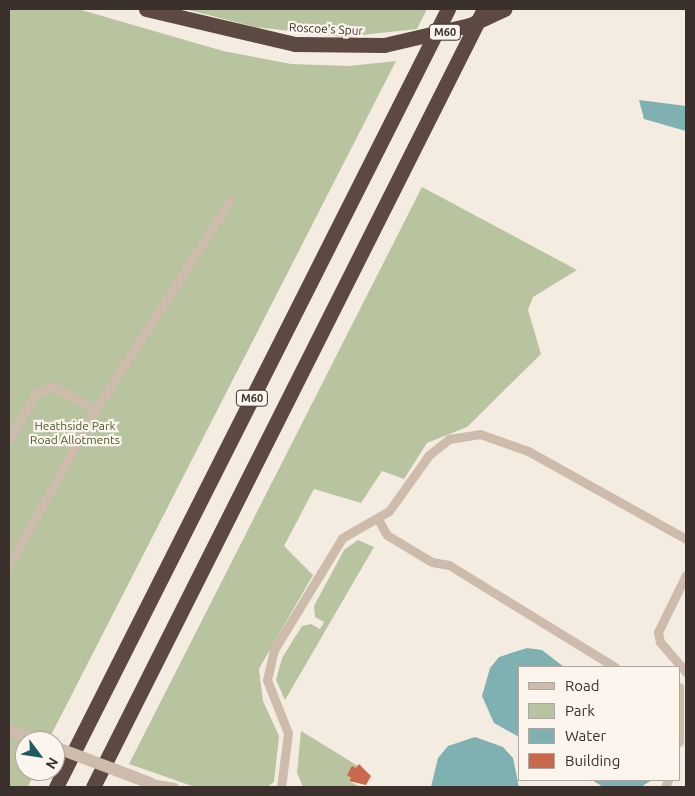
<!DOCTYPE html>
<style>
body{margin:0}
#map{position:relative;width:695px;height:796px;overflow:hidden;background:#f4ebe1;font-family:Ubuntu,sans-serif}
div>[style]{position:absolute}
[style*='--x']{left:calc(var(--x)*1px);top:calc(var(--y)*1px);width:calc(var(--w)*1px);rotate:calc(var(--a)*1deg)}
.green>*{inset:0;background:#b8c4a0}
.water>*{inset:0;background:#7fb0b2}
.building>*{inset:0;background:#c8694b}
.lane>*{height:9px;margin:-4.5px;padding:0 4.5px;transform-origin:4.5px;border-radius:4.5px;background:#cdbbac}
.street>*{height:12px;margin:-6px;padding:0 6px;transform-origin:6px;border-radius:6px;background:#cdbbac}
.highway>*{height:15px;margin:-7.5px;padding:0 7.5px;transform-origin:7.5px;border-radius:7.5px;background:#5c4a42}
.street-bridge>*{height:12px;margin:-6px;padding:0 6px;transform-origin:6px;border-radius:6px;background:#cdbbac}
.highway-bridge>*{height:15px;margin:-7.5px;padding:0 7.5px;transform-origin:7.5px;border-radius:7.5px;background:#5c4a42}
span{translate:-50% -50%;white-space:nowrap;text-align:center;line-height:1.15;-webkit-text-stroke:4.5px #fbf5ee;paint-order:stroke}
.shield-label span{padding:1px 4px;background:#fbf5ee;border:1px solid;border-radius:4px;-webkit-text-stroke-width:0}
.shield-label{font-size:11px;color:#3b302b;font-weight:700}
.street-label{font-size:12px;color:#3b302b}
.park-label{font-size:12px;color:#4a5a2e}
.frame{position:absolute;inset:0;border:10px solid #3b302b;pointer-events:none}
.legend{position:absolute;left:518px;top:666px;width:162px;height:115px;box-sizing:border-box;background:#fbf5ee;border:1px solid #aea6a0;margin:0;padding:6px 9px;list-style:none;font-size:15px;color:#3b302b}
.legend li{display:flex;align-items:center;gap:10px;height:25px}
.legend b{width:25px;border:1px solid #aea6a0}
.north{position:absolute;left:15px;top:731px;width:50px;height:50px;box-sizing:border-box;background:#fbf5ee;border:1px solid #aea6a0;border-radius:50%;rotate:121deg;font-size:14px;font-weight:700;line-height:20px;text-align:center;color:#3b302b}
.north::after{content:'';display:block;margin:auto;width:18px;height:22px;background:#1f5a5e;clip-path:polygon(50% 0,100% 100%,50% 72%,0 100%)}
</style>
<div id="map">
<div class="green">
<i style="clip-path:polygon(9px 9px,78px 9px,223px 51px,291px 64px,349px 66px,396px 61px,48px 741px,25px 741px,25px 771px,35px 771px,28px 787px,9px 787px)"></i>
<i style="clip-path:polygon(185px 9px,427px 9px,417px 29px,344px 37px,255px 27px)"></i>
<i style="clip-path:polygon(422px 187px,577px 270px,533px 297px,528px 310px,541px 354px,467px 427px,427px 443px,404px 479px,382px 471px,361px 503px,314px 489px,284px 546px,313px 575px,259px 669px,263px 701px,279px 736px,274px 782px,267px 787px,192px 786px,129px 764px)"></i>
<i style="clip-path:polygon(358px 540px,374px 547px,285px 700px,276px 680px,282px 658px,302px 626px,311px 624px,320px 629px,324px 622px,315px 617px,314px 606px,344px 550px)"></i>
<i style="clip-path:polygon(301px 731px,358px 766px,349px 781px,360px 787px,303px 787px,297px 773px)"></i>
</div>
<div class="water">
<i style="clip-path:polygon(639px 100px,686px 106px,686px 131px,644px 119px)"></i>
<i style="clip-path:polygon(527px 648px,542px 650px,564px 667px,519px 667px,519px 737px,494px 723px,482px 696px,490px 668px,499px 657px)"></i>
<i style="clip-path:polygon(475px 737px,503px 747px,513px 758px,519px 787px,431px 787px,438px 758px,448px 746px)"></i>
<i style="clip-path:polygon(592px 780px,652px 780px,641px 787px,603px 787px)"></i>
</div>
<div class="building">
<i style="clip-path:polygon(359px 764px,371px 776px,366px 785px,349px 781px,351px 778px,347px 775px,352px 766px,356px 768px)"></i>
</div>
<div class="lane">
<i style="--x:9;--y:440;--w:53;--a:-60.5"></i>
<i style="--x:35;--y:394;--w:19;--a:-25"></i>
<i style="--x:52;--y:386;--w:50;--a:27.6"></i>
<i style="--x:378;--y:519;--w:18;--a:61"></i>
<i style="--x:387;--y:535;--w:52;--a:31"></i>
<i style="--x:432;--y:562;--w:17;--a:10"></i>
<i style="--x:449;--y:565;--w:195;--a:31.6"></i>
<i style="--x:9;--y:565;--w:179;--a:-60.9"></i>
<i style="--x:96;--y:409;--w:248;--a:-57.3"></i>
<i style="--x:686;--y:575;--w:64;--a:116.2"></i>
<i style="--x:658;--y:632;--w:10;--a:79"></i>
<i style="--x:660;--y:642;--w:40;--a:49"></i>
<i style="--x:679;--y:687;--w:55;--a:90"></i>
<i style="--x:150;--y:783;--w:24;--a:9"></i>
<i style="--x:281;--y:787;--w:54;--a:-82.6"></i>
<i style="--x:288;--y:733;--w:57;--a:-111.6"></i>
<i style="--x:267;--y:680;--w:31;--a:-77"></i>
<i style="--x:274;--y:650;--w:131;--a:-58.7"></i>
<i style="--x:342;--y:538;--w:54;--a:-29.9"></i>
<i style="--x:389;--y:511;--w:69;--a:-54.5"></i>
<i style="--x:429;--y:455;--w:26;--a:-39"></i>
<i style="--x:449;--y:439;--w:31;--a:-9"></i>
<i style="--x:480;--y:434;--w:51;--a:19.5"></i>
<i style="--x:528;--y:451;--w:181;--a:29.1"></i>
<i style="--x:665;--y:787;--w:8;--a:-67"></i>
</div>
<div class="street">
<i style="--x:9;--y:730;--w:31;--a:21"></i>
<i style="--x:134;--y:777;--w:17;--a:21"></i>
</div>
<div class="highway">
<i style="--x:146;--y:9;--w:153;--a:13.2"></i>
<i style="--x:295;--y:44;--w:89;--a:0.6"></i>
<i style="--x:56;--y:787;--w:871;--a:-63.26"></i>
<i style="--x:93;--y:787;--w:871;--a:-63.32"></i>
</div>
<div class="street-bridge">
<i style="--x:55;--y:747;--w:85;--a:20.8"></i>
</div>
<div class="highway-bridge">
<i style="--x:384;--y:45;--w:88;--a:-13.1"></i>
<i style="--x:470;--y:25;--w:38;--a:-25"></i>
</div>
<div class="shield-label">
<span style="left:445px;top:32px">M60</span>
<span style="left:252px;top:398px">M60</span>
</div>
<div class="street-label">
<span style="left:326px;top:29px;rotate:3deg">Roscoe's Spur</span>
</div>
<div class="park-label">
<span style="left:75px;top:433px">Heathside Park<br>Road Allotments</span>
</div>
<div class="frame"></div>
<ul class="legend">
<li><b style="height:6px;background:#cdbbac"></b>Road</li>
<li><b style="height:14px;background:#b8c4a0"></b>Park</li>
<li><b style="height:14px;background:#7fb0b2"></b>Water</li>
<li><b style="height:14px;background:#c8694b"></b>Building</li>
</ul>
<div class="north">N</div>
</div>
